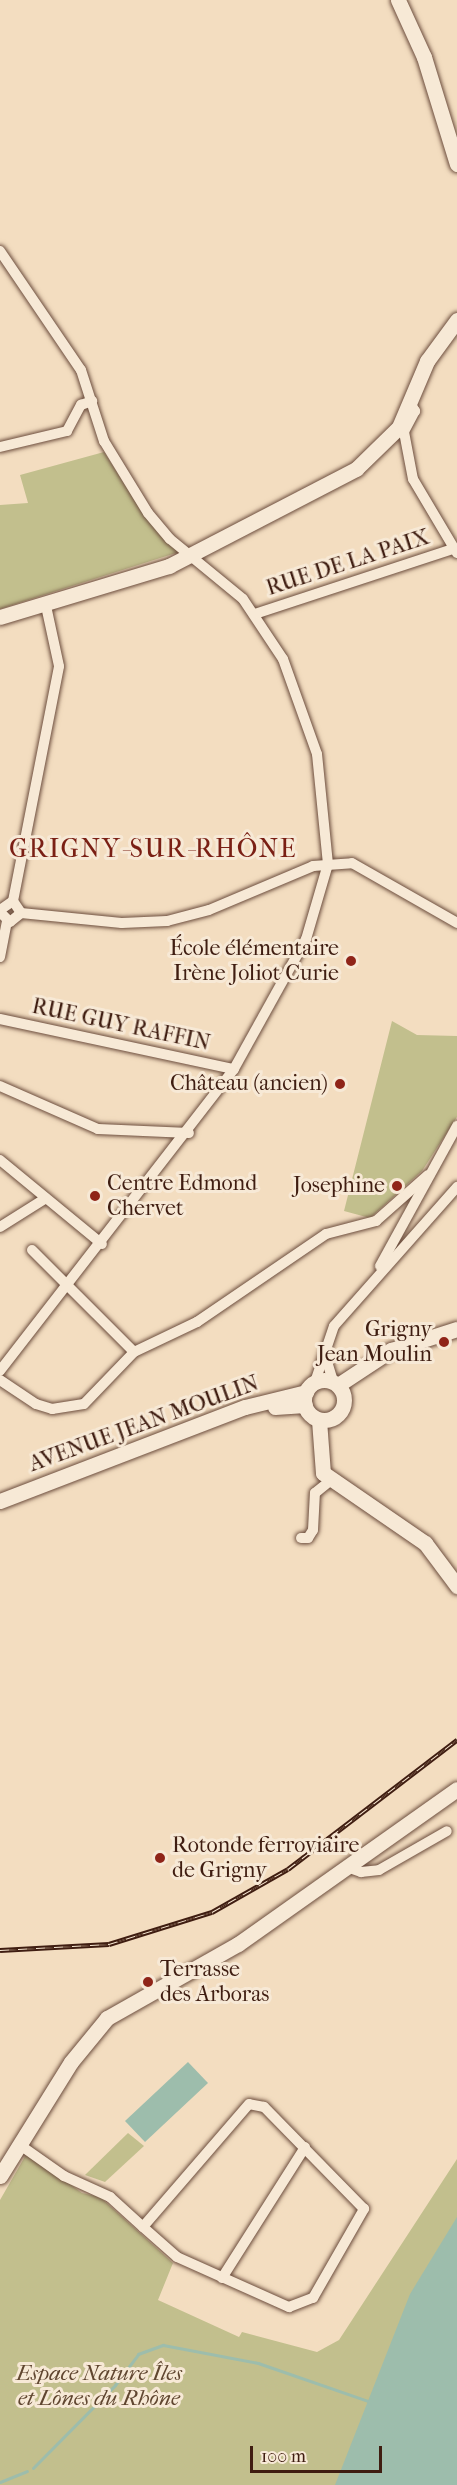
<!DOCTYPE html>
<meta charset="utf-8">
<style>
body{margin:0}
#map{position:relative;width:457px;height:2485px;overflow:hidden;background:#f3ddc0;font-family:"IM FELL French Canon",serif}
div>[style]{position:absolute}
[style*='--x']{left:calc(var(--x)*1px);top:calc(var(--y)*1px);width:calc(var(--w)*1px);rotate:calc(var(--a)*1deg)}
.green>*{inset:0;background:#c2bf8d}
.water>*{inset:0;background:#9dbdac}
.stream>*{height:3px;margin:-1.5px;padding:0 1.5px;transform-origin:1.5px;border-radius:1.5px;background:#9dbdac}
.roads{filter:drop-shadow(0 0 2px #6c4d3d) drop-shadow(0 0 2px #6c4d3d)}
.street>*{height:10px;margin:-5px;padding:0 5px;transform-origin:5px;border-radius:5px;background:#f7e9d6}
.secondary>*{height:15px;margin:-7.5px;padding:0 7.5px;transform-origin:7.5px;border-radius:7.5px;background:#f7e9d6}
.secondary>.ring{margin:-7.5px;padding:0;box-sizing:content-box;background:none;border:15px solid #f7e9d6;border-radius:50%}
.rail>*{height:5px;margin-top:-2.5px;transform-origin:0;background:repeating-linear-gradient(90deg,#f7e9d6 0 9px,#3f1d11 0 18px);box-sizing:border-box;border-block:2px solid #3f1d11}
.dots>*{width:16px;height:16px;translate:-50% -50%;box-sizing:border-box;border:3px solid #f7e9d6;border-radius:50%}
span{translate:-50% -50%;white-space:nowrap;text-align:center;line-height:1.15;-webkit-text-stroke:6px #f7e9d6;paint-order:stroke}
.street-label{font-size:22px;color:#3f1d11}
.poi-label{font-size:22px;color:#3f1d11}
.right{translate:-100% -50%;text-align:right}
.left{translate:0 -50%;text-align:left}
.park-label{font-size:22px;color:#604630;font-style:italic}
.quarter-label{font-size:26px;color:#7a1f14;letter-spacing:1.5px}
.scale{position:absolute;left:250px;top:2446px;width:132px;height:27px;box-sizing:border-box;border:3px solid #3f1d11;border-top:0;padding-left:8px;font-size:18px;line-height:21px;white-space:nowrap;color:#3f1d11;-webkit-text-stroke:4px #f7e9d6;paint-order:stroke}
</style>
<div id="map">
<div class="green">
<i style="clip-path:polygon(104px 452px,140px 509px,179px 552px,0 609px,0 505px,28px 503px,20px 475px)"></i>
<i style="clip-path:polygon(392px 1021px,417px 1035px,457px 1036px,457px 1117px,422px 1171px,370px 1218px,344px 1211px)"></i>
<i style="clip-path:polygon(128px 2133px,144px 2146px,105px 2182px,85px 2175px)"></i>
<i style="clip-path:polygon(27px 2153px,82px 2193px,100px 2197px,173px 2263px,158px 2300px,239px 2337px,242px 2332px,317px 2352px,339px 2340px,457px 2159px,457px 2485px,0 2485px,0 2200px)"></i>
</div>
<div class="water">
<i style="clip-path:polygon(188px 2062px,208px 2083px,145px 2142px,125px 2121px)"></i>
<i style="clip-path:polygon(457px 2217px,457px 2485px,335px 2485px,410px 2294px)"></i>
</div>
<div class="stream">
<i style="--x:33;--y:2468;--w:117;--a:-45.3"></i>
<i style="--x:115;--y:2385;--w:39;--a:-53"></i>
<i style="--x:138;--y:2354;--w:27;--a:-20"></i>
<i style="--x:163;--y:2345;--w:97;--a:10.7"></i>
<i style="--x:258;--y:2363;--w:116;--a:19.1"></i>
<i style="--x:0;--y:2482;--w:29;--a:-22"></i>
</div>
<div class="roads">
<div class="street">
<i style="--x:0;--y:251;--w:144;--a:55.8"></i>
<i style="--x:81;--y:370;--w:75;--a:72.1"></i>
<i style="--x:104;--y:441;--w:84;--a:58.6"></i>
<i style="--x:148;--y:513;--w:34;--a:50"></i>
<i style="--x:170;--y:539;--w:94;--a:39.4"></i>
<i style="--x:243;--y:599;--w:72;--a:56.3"></i>
<i style="--x:283;--y:659;--w:101;--a:70.3"></i>
<i style="--x:317;--y:754;--w:111;--a:84.3"></i>
<i style="--x:328;--y:864;--w:78;--a:106.3"></i>
<i style="--x:306;--y:939;--w:149;--a:119"></i>
<i style="--x:234;--y:1069;--w:382;--a:127.8"></i>
<i style="--x:409;--y:401;--w:12;--a:59"></i>
<i style="--x:415;--y:411;--w:24;--a:118"></i>
<i style="--x:404;--y:432;--w:48;--a:79.2"></i>
<i style="--x:413;--y:479;--w:86;--a:59.3"></i>
<i style="--x:0;--y:447;--w:69;--a:-13.4"></i>
<i style="--x:67;--y:431;--w:30;--a:-62"></i>
<i style="--x:81;--y:405;--w:12;--a:-20"></i>
<i style="--x:255;--y:614;--w:208;--a:-18.2"></i>
<i style="--x:13;--y:901;--w:239;--a:-78.9"></i>
<i style="--x:59;--y:666;--w:61;--a:-102.2"></i>
<i style="--x:0;--y:910;--w:16;--a:-35"></i>
<i style="--x:13;--y:901;--w:14;--a:56"></i>
<i style="--x:21;--y:913;--w:14;--a:141"></i>
<i style="--x:10;--y:922;--w:14;--a:-135"></i>
<i style="--x:21;--y:913;--w:101;--a:5.7"></i>
<i style="--x:122;--y:923;--w:45;--a:-2.5"></i>
<i style="--x:167;--y:921;--w:43;--a:-14.7"></i>
<i style="--x:209;--y:910;--w:113;--a:-22.9"></i>
<i style="--x:313;--y:866;--w:39;--a:-4"></i>
<i style="--x:352;--y:863;--w:121;--a:29.7"></i>
<i style="--x:0;--y:957;--w:37;--a:-79"></i>
<i style="--x:0;--y:1019;--w:239;--a:12.1"></i>
<i style="--x:0;--y:1086;--w:107;--a:23.7"></i>
<i style="--x:98;--y:1129;--w:91;--a:2.5"></i>
<i style="--x:0;--y:1160;--w:132;--a:39.5"></i>
<i style="--x:0;--y:1227;--w:54;--a:-32.2"></i>
<i style="--x:32;--y:1250;--w:144;--a:45"></i>
<i style="--x:380;--y:1266;--w:160;--a:-61.2"></i>
<i style="--x:325;--y:1355;--w:28;--a:73"></i>
<i style="--x:0;--y:1380;--w:43;--a:33.7"></i>
<i style="--x:36;--y:1404;--w:17;--a:17"></i>
<i style="--x:52;--y:1409;--w:32;--a:-9"></i>
<i style="--x:84;--y:1404;--w:72;--a:-46.1"></i>
<i style="--x:134;--y:1352;--w:70;--a:-25.5"></i>
<i style="--x:197;--y:1322;--w:156;--a:-34.3"></i>
<i style="--x:326;--y:1234;--w:52;--a:-14.6"></i>
<i style="--x:376;--y:1221;--w:69;--a:-41.5"></i>
<i style="--x:315;--y:1382;--w:59;--a:-71.3"></i>
<i style="--x:334;--y:1326;--w:186;--a:-48.5"></i>
<i style="--x:301;--y:1538;--w:7;--a:0"></i>
<i style="--x:308;--y:1538;--w:9;--a:-58"></i>
<i style="--x:313;--y:1530;--w:37;--a:-87"></i>
<i style="--x:315;--y:1493;--w:19;--a:-39"></i>
<i style="--x:347;--y:1867;--w:15;--a:20"></i>
<i style="--x:361;--y:1872;--w:18;--a:-6"></i>
<i style="--x:379;--y:1870;--w:78;--a:-29.8"></i>
<i style="--x:20;--y:2145;--w:54;--a:35.2"></i>
<i style="--x:64;--y:2176;--w:51;--a:24.5"></i>
<i style="--x:110;--y:2197;--w:45;--a:42.3"></i>
<i style="--x:143;--y:2227;--w:45;--a:41.4"></i>
<i style="--x:177;--y:2257;--w:123;--a:24.1"></i>
<i style="--x:289;--y:2307;--w:26;--a:-21"></i>
<i style="--x:313;--y:2298;--w:103;--a:-60.2"></i>
<i style="--x:364;--y:2209;--w:143;--a:-134.4"></i>
<i style="--x:264;--y:2107;--w:15;--a:-169"></i>
<i style="--x:249;--y:2104;--w:162;--a:130.8"></i>
<i style="--x:222;--y:2278;--w:155;--a:-57.6"></i>
</div>
<div class="secondary">
<i style="--x:398;--y:0;--w:63;--a:65.5"></i>
<i style="--x:424;--y:57;--w:112;--a:72.9"></i>
<i style="--x:0;--y:617;--w:177;--a:-16.8"></i>
<i style="--x:169;--y:566;--w:211;--a:-27.4"></i>
<i style="--x:356;--y:469;--w:60;--a:-44.3"></i>
<i style="--x:399;--y:427;--w:72;--a:-67"></i>
<i style="--x:427;--y:361;--w:51;--a:-53.8"></i>
<i class="ring" style="left:304px;top:1380px;width:25px;height:25px"></i>
<i style="--x:338;--y:1385;--w:64;--a:-33.4"></i>
<i style="--x:391;--y:1350;--w:69;--a:-17.7"></i>
<i style="--x:275;--y:1407;--w:30;--a:-4"></i>
<i style="--x:319;--y:1420;--w:53;--a:85.7"></i>
<i style="--x:323;--y:1473;--w:124;--a:34.5"></i>
<i style="--x:425;--y:1543;--w:54;--a:53.3"></i>
<i style="--x:0;--y:1501;--w:262;--a:-21"></i>
<i style="--x:245;--y:1407;--w:63;--a:-13.8"></i>
<i style="--x:0;--y:2176;--w:134;--a:-58.1"></i>
<i style="--x:71;--y:2062;--w:57;--a:-50.7"></i>
<i style="--x:107;--y:2018;--w:150;--a:-29.5"></i>
<i style="--x:238;--y:1944;--w:268;--a:-35.3"></i>
</div>
</div>
<div class="rail">
<i style="--x:0;--y:1950;--w:109;--a:-3.2"></i>
<i style="--x:109;--y:1944;--w:108;--a:-17.3"></i>
<i style="--x:212;--y:1912;--w:87;--a:-29.5"></i>
<i style="--x:288;--y:1869;--w:213;--a:-37.4"></i>
</div>
<div class="dots">
<i style="left:351px;top:961px;background:#8f2418"></i>
<i style="left:340px;top:1084px;background:#8f2418"></i>
<i style="left:397px;top:1186px;background:#8f2418"></i>
<i style="left:95px;top:1196px;background:#8f2418"></i>
<i style="left:444px;top:1342px;background:#8f2418"></i>
<i style="left:160px;top:1858px;background:#8f2418"></i>
<i style="left:148px;top:1982px;background:#8f2418"></i>
</div>
<div class="street-label">
<span style="left:348px;top:563px;rotate:-18deg">RUE DE LA PAIX</span>
<span style="left:121px;top:1025px;rotate:12deg">RUE GUY RAFFIN</span>
<span style="left:144px;top:1424px;rotate:-20deg">AVENUE JEAN MOULIN</span>
</div>
<div class="poi-label">
<span class="right" style="left:339px;top:961px">École élémentaire<br>Irène Joliot Curie</span>
<span class="right" style="left:328px;top:1084px">Château (ancien)</span>
<span class="left" style="left:107px;top:1196px">Centre Edmond<br>Chervet</span>
<span class="right" style="left:385px;top:1186px">Josephine</span>
<span class="right" style="left:432px;top:1342px">Grigny<br>Jean Moulin</span>
<span class="left" style="left:172px;top:1858px">Rotonde ferroviaire<br>de Grigny</span>
<span class="left" style="left:160px;top:1982px">Terrasse<br>des Arboras</span>
</div>
<div class="park-label">
<span style="left:99px;top:2386px">Espace Nature Îles<br>et Lônes du Rhône</span>
</div>
<div class="quarter-label">
<span style="left:153px;top:849px">GRIGNY-SUR-RHÔNE</span>
</div>
<div class="scale">100 m</div>
</div>
